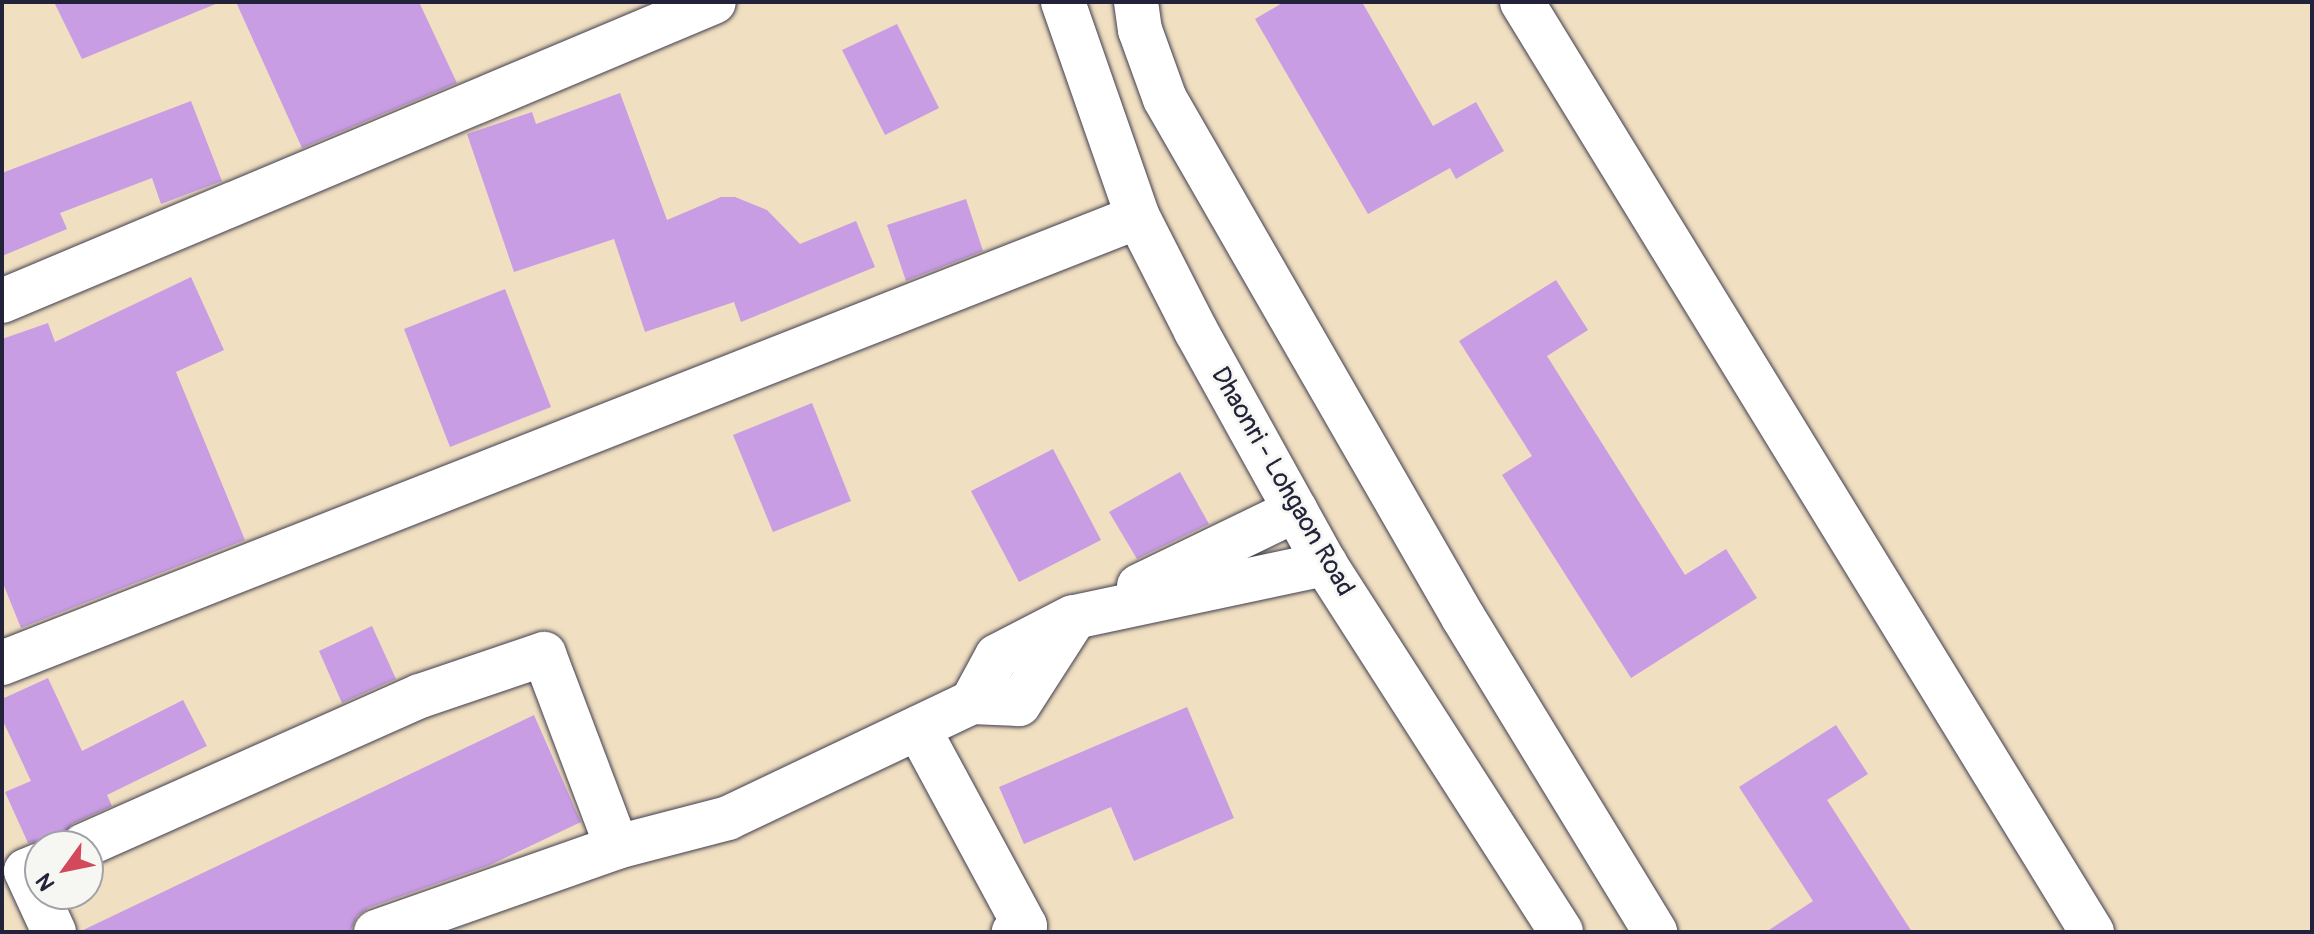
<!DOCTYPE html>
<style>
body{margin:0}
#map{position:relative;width:2314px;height:934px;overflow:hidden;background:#f0dfc0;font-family:Pangolin,sans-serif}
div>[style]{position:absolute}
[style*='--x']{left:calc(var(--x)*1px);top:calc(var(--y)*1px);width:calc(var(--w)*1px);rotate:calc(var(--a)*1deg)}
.building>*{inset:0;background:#c99de3}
.roads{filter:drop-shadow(0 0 2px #413e4f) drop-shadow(0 0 2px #413e4f)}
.minor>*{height:44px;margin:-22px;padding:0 22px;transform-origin:22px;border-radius:22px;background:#fff}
.major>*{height:44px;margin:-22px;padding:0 22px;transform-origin:22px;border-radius:22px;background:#fff}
span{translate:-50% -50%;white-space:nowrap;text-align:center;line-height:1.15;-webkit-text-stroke:6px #f6f6f2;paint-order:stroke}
.street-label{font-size:26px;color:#22223b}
.frame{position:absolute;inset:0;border:4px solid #22223b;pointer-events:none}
.north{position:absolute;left:24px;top:830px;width:80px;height:80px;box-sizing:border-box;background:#f6f6f2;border:2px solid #a1a1a9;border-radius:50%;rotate:237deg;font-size:22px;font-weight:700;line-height:32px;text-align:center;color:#22223b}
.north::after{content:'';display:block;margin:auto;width:28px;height:36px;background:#d1495b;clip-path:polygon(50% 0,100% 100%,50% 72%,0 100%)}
</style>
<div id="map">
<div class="building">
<i style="clip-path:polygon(54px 2px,218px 2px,218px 3px,82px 59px)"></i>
<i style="clip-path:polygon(236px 2px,419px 2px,457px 83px,302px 148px)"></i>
<i style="clip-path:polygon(1284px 2px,1362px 2px,1433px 126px,1476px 102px,1504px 151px,1456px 179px,1450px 168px,1368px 214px,1255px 19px)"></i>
<i style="clip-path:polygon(897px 24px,939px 108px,885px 135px,842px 50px)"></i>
<i style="clip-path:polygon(620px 93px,667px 220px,721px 197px,735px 197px,767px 210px,800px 244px,856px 221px,875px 267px,741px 322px,734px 302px,645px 332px,614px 239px,514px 272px,467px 134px,532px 112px,536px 124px)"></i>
<i style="clip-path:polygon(191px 101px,222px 181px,161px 204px,152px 178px,60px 213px,67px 229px,2px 256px,2px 173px)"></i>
<i style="clip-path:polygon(966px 199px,983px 251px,906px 281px,887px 225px)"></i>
<i style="clip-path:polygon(191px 277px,224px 350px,176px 372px,245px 540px,21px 628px,2px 581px,2px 339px,48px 323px,55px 342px)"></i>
<i style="clip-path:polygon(1556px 280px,1588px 330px,1547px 356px,1685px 575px,1726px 549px,1757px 598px,1631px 678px,1502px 475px,1532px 456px,1459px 341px)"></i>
<i style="clip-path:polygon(505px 289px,551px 407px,450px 447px,404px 329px)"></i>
<i style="clip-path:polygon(812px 403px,851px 501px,773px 532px,733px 435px)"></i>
<i style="clip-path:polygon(1053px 449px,1101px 540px,1019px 582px,971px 491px)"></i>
<i style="clip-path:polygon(1180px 472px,1209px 524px,1137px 559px,1109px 512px)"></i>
<i style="clip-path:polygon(372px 626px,396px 679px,342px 703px,319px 651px)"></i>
<i style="clip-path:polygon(48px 678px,82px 751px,183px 700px,207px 746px,107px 795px,112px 806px,72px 824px,60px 838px,28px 843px,5px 792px,31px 781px,2px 719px,2px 699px)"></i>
<i style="clip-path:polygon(1187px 707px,1234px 818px,1134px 861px,1111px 807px,1024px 844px,999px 787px)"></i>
<i style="clip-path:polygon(534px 715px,581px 822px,490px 865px,368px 908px,357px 916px,350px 932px,79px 932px)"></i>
<i style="clip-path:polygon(1836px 725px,1868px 774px,1827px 800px,1912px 932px,1766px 932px,1813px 901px,1739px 787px)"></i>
</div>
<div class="roads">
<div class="minor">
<i style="--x:1136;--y:2;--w:28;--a:82"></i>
<i style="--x:1140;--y:30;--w:73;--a:70.1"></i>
<i style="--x:1165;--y:99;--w:598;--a:60.09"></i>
<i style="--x:1463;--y:617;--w:369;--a:58.6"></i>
<i style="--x:1522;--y:2;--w:1091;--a:58.5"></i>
<i style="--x:2;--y:301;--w:772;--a:-22.78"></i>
<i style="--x:1139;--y:586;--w:174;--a:-25.8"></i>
<i style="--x:2;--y:663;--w:1220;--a:-21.44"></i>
<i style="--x:972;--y:702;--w:52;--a:-61.5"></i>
<i style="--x:997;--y:656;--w:85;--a:-27.2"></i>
<i style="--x:918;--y:728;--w:225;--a:61.6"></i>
<i style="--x:1025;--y:926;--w:13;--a:151"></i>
<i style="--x:83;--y:846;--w:369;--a:-24"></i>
<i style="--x:420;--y:696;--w:131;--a:-18.7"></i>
<i style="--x:544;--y:654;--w:206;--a:69.3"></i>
<i style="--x:40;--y:865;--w:15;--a:157"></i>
<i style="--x:26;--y:871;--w:67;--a:65.3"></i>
<i style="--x:376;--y:932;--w:256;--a:-19.4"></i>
<i style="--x:617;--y:847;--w:115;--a:-14.6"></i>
<i style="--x:728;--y:818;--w:270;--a:-25.4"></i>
<i style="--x:972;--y:702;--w:47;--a:2.4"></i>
<i style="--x:1019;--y:704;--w:103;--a:-57.2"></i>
<i style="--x:1075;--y:617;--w:256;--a:-12"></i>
</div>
<div class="major">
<i style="--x:1063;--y:2;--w:228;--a:70.8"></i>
<i style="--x:1138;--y:217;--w:128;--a:63"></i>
<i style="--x:1196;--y:331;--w:266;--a:61"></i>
<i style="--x:1325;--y:564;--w:437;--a:57.3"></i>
</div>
</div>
<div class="street-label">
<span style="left:1282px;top:482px;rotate:60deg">Dhaonri - Lohgaon Road</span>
</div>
<div class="frame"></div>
<div class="north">N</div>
</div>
